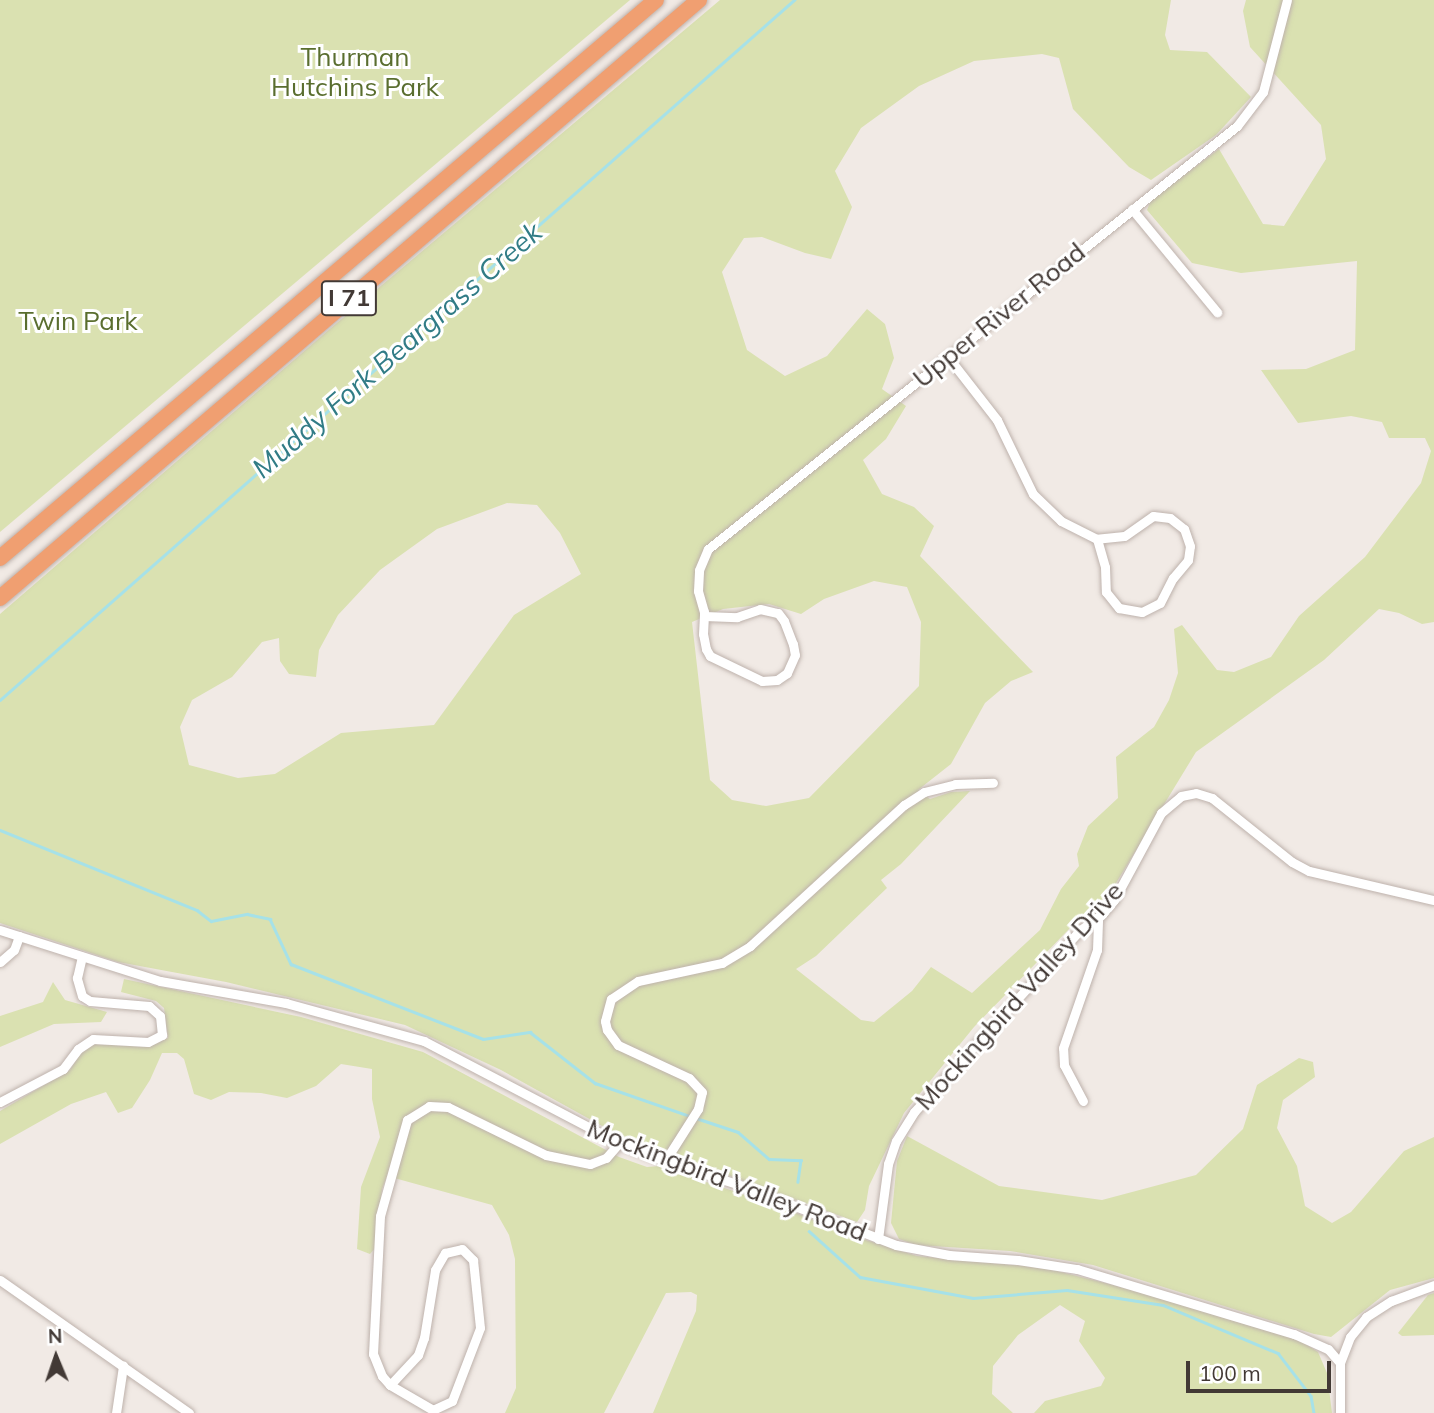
<!DOCTYPE html>
<style>
body{margin:0}
#map{position:relative;width:1434px;height:1413px;overflow:hidden;background:#f1eae5;font-family:Mulish,sans-serif}
div>[style]{position:absolute}
[style*='--x']{left:calc(var(--x)*1px);top:calc(var(--y)*1px);width:calc(var(--w)*1px);rotate:calc(var(--a)*1deg)}
.green>*{inset:0;background:#dae1b1}
.stream>*{height:2.5px;margin:-1.25px;padding:0 1.25px;transform-origin:1.25px;border-radius:1.25px;background:#a6e1e8}
.roads{filter:drop-shadow(0 0 2px #beb2ac) drop-shadow(0 0 2px #beb2ac)}
.minor>*{height:9px;margin:-4.5px;padding:0 4.5px;transform-origin:4.5px;border-radius:4.5px;background:#fff}
.motorway>*{height:16px;margin:-8px;padding:0 8px;transform-origin:8px;border-radius:8px;background:#f09f71}
span{translate:-50% -50%;white-space:nowrap;text-align:center;line-height:1.15;-webkit-text-stroke:6px #fff;paint-order:stroke}
.shield-label span{padding:2px 5px;background:#fff;border:2px solid;border-radius:5px;-webkit-text-stroke-width:0}
.shield-label{font-size:24px;color:#423935;font-weight:700}
.park-label{font-size:26px;color:#5a6e2f}
.street-label{font-size:26px;color:#423935}
.water-label{font-size:28px;color:#317c86;font-style:italic}
.north{position:absolute;left:21px;top:1322px;width:70px;height:70px;-webkit-text-stroke:5px #fff;paint-order:stroke;rotate:358deg;font-size:19px;font-weight:700;line-height:28px;text-align:center;color:#423935}
.north::after{content:'';display:block;margin:auto;width:24px;height:32px;background:#423935;clip-path:polygon(50% 0,100% 100%,50% 72%,0 100%)}
.scale{position:absolute;left:1186px;top:1361px;width:145px;height:32px;box-sizing:border-box;border:4px solid #423935;border-top:0;padding-left:9px;font-size:21px;line-height:24px;white-space:nowrap;color:#423935;-webkit-text-stroke:5px #fff;paint-order:stroke}
</style>
<div id="map">
<div class="green">
<i style="clip-path:polygon(0 0,630px 0,0 532px)"></i>
<i style="clip-path:polygon(evenodd,720px 0,1171px 0,1165px 35px,1170px 50px,1207px 52px,1251px 97px,1216px 135px,1151px 180px,1129px 167px,1073px 109px,1059px 58px,1042px 54px,974px 61px,919px 86px,861px 128px,835px 171px,852px 207px,831px 259px,805px 253px,762px 237px,744px 238px,722px 272px,747px 350px,785px 376px,827px 356px,867px 309px,885px 324px,894px 358px,882px 389px,906px 406px,886px 439px,863px 460px,882px 494px,914px 507px,934px 526px,920px 556px,1033px 672px,1011px 681px,985px 703px,951px 764px,918px 790px,930px 799px,951px 792px,970px 791px,901px 864px,881px 880px,887px 888px,816px 956px,796px 969px,861px 1020px,874px 1022px,912px 991px,931px 967px,972px 993px,1040px 930px,1061px 889px,1079px 866px,1077px 854px,1088px 826px,1118px 798px,1116px 757px,1154px 727px,1169px 700px,1178px 673px,1174px 629px,1182px 625px,1217px 670px,1234px 672px,1271px 657px,1299px 616px,1365px 557px,1421px 483px,1431px 451px,1425px 438px,1389px 438px,1382px 422px,1351px 416px,1298px 423px,1261px 370px,1306px 369px,1355px 350px,1357px 261px,1241px 273px,1192px 263px,1147px 210px,1151px 200px,1219px 149px,1263px 224px,1284px 226px,1326px 159px,1321px 125px,1250px 47px,1243px 11px,1246px 0,1434px 0,1434px 622px,1422px 624px,1399px 613px,1379px 609px,1324px 660px,1196px 752px,1110px 893px,1072px 926px,974px 1027px,904px 1113px,869px 1186px,865px 1210px,857px 1222px,622px 1137px,501px 1070px,405px 1025px,226px 982px,118px 962px,0 923px,0 614px,331px 328px,720px 0,507px 503px,537px 505px,560px 533px,581px 574px,514px 615px,434px 725px,341px 733px,275px 774px,238px 778px,189px 765px,180px 727px,192px 700px,232px 677px,262px 642px,279px 638px,280px 661px,289px 674px,316px 677px,319px 650px,338px 615px,380px 570px,437px 529px,507px 503px,720px 0,874px 581px,907px 587px,921px 622px,919px 686px,809px 798px,766px 806px,732px 800px,710px 780px,692px 622px,723px 609px,769px 604px,801px 614px,824px 599px,874px 581px)"></i>
<i style="clip-path:polygon(124px 979px,301px 1017px,423px 1052px,619px 1157px,647px 1167px,659px 1166px,787px 1209px,850px 1235px,917px 1256px,1045px 1268px,1137px 1291px,1301px 1341px,1318px 1352px,1327px 1373px,1332px 1413px,1034px 1413px,1045px 1401px,1101px 1386px,1105px 1378px,1079px 1341px,1085px 1321px,1060px 1305px,1018px 1335px,993px 1366px,992px 1394px,1013px 1413px,653px 1413px,696px 1311px,697px 1295px,691px 1292px,666px 1293px,604px 1413px,505px 1413px,516px 1388px,515px 1259px,509px 1235px,492px 1205px,387px 1176px,382px 1189px,376px 1247px,370px 1254px,357px 1249px,361px 1187px,380px 1137px,372px 1099px,372px 1069px,341px 1064px,316px 1086px,287px 1098px,261px 1093px,229px 1092px,211px 1100px,194px 1094px,184px 1059px,177px 1053px,162px 1053px,150px 1080px,132px 1108px,118px 1113px,106px 1092px,71px 1104px,0 1144px,0 1111px,70px 1070px,83px 1049px,96px 1044px,149px 1047px,168px 1038px,164px 1008px,156px 1001px,121px 992px)"></i>
<i style="clip-path:polygon(53px 982px,65px 1000px,107px 1012px,101px 1022px,54px 1024px,0 1047px,0 1016px,43px 1002px)"></i>
<i style="clip-path:polygon(1299px 1058px,1313px 1062px,1315px 1077px,1283px 1100px,1277px 1128px,1297px 1166px,1305px 1206px,1332px 1223px,1351px 1212px,1404px 1151px,1434px 1137px,1434px 1278px,1390px 1290px,1331px 1337px,1314px 1334px,1093px 1265px,1010px 1251px,916px 1245px,899px 1239px,891px 1223px,897px 1161px,907px 1136px,999px 1186px,1102px 1200px,1196px 1175px,1243px 1129px,1257px 1085px)"></i>
<i style="clip-path:polygon(1434px 1293px,1434px 1335px,1402px 1336px,1398px 1333px,1428px 1295px)"></i>
</div>
<div class="stream">
<i style="--x:0;--y:700;--w:1059;--a:-41.4"></i>
<i style="--x:0;--y:830;--w:213;--a:22.1"></i>
<i style="--x:197;--y:910;--w:18;--a:38"></i>
<i style="--x:211;--y:921;--w:37;--a:-11"></i>
<i style="--x:247;--y:914;--w:24;--a:12"></i>
<i style="--x:270;--y:919;--w:50;--a:65"></i>
<i style="--x:291;--y:964;--w:206;--a:21.3"></i>
<i style="--x:483;--y:1039;--w:48;--a:-8.5"></i>
<i style="--x:530;--y:1032;--w:83;--a:38.1"></i>
<i style="--x:595;--y:1083;--w:101;--a:19.2"></i>
<i style="--x:696;--y:1118;--w:44;--a:18.4"></i>
<i style="--x:738;--y:1132;--w:41;--a:41.1"></i>
<i style="--x:769;--y:1159;--w:32;--a:2"></i>
<i style="--x:801;--y:1160;--w:22;--a:98"></i>
<i style="--x:809;--y:1231;--w:69;--a:42"></i>
<i style="--x:860;--y:1277;--w:115;--a:10.5"></i>
<i style="--x:973;--y:1298;--w:94;--a:-4.9"></i>
<i style="--x:1067;--y:1290;--w:97;--a:8.9"></i>
<i style="--x:1163;--y:1305;--w:125;--a:22.7"></i>
<i style="--x:1278;--y:1353;--w:54;--a:52.5"></i>
<i style="--x:1311;--y:1396;--w:17;--a:80"></i>
</div>
<div class="roads">
<div class="minor">
<i style="--x:1132;--y:209;--w:134;--a:50.5"></i>
<i style="--x:948;--y:357;--w:80;--a:52.1"></i>
<i style="--x:997;--y:420;--w:82;--a:64.1"></i>
<i style="--x:1033;--y:494;--w:39;--a:44"></i>
<i style="--x:1061;--y:521;--w:40;--a:26.6"></i>
<i style="--x:1097;--y:539;--w:29;--a:74"></i>
<i style="--x:1105;--y:567;--w:25;--a:88"></i>
<i style="--x:1106;--y:592;--w:21;--a:51"></i>
<i style="--x:1119;--y:608;--w:23;--a:10"></i>
<i style="--x:1142;--y:612;--w:20;--a:-27"></i>
<i style="--x:1160;--y:603;--w:28;--a:-63"></i>
<i style="--x:1173;--y:578;--w:23;--a:-50"></i>
<i style="--x:1188;--y:560;--w:14;--a:-82"></i>
<i style="--x:1190;--y:546;--w:18;--a:-109"></i>
<i style="--x:1184;--y:529;--w:18;--a:-142"></i>
<i style="--x:1170;--y:518;--w:17;--a:-173"></i>
<i style="--x:1153;--y:516;--w:35;--a:145"></i>
<i style="--x:1124;--y:536;--w:27;--a:174"></i>
<i style="--x:704;--y:616;--w:33;--a:2"></i>
<i style="--x:737;--y:617;--w:24;--a:-19"></i>
<i style="--x:760;--y:609;--w:18;--a:13"></i>
<i style="--x:778;--y:613;--w:10;--a:53"></i>
<i style="--x:784;--y:621;--w:25;--a:69"></i>
<i style="--x:793;--y:644;--w:11;--a:80"></i>
<i style="--x:795;--y:655;--w:20;--a:114"></i>
<i style="--x:787;--y:673;--w:12;--a:145"></i>
<i style="--x:777;--y:680;--w:15;--a:176"></i>
<i style="--x:762;--y:681;--w:58;--a:-154.3"></i>
<i style="--x:710;--y:656;--w:8;--a:-120"></i>
<i style="--x:706;--y:649;--w:15;--a:-101"></i>
<i style="--x:703;--y:634;--w:18;--a:-87"></i>
<i style="--x:704;--y:616;--w:4;--a:-90"></i>
<i style="--x:704;--y:612;--w:22;--a:-106"></i>
<i style="--x:698;--y:591;--w:21;--a:-87"></i>
<i style="--x:699;--y:570;--w:23;--a:-67"></i>
<i style="--x:708;--y:549;--w:677;--a:-38.65"></i>
<i style="--x:1237;--y:126;--w:43;--a:-52.6"></i>
<i style="--x:1263;--y:92;--w:95;--a:-75.4"></i>
<i style="--x:0;--y:930;--w:168;--a:17.7"></i>
<i style="--x:160;--y:981;--w:128;--a:9.9"></i>
<i style="--x:286;--y:1003;--w:143;--a:15.4"></i>
<i style="--x:424;--y:1041;--w:220;--a:27.6"></i>
<i style="--x:619;--y:1143;--w:49;--a:21.4"></i>
<i style="--x:665;--y:1161;--w:82;--a:17.8"></i>
<i style="--x:743;--y:1186;--w:164;--a:21.1"></i>
<i style="--x:896;--y:1245;--w:54;--a:10.7"></i>
<i style="--x:949;--y:1255;--w:69;--a:4.1"></i>
<i style="--x:1018;--y:1260;--w:60;--a:8.7"></i>
<i style="--x:1077;--y:1269;--w:227;--a:16.7"></i>
<i style="--x:1294;--y:1334;--w:37;--a:24"></i>
<i style="--x:1328;--y:1349;--w:18;--a:49"></i>
<i style="--x:1340;--y:1363;--w:50;--a:90"></i>
<i style="--x:0;--y:962;--w:18;--a:-41"></i>
<i style="--x:14;--y:950;--w:15;--a:-70"></i>
<i style="--x:1083;--y:1101;--w:41;--a:-117.8"></i>
<i style="--x:1064;--y:1065;--w:17;--a:-93"></i>
<i style="--x:1063;--y:1048;--w:104;--a:-70.9"></i>
<i style="--x:1097;--y:950;--w:33;--a:-88"></i>
<i style="--x:0;--y:1102;--w:71;--a:-27.6"></i>
<i style="--x:63;--y:1069;--w:25;--a:-53"></i>
<i style="--x:78;--y:1049;--w:18;--a:-34"></i>
<i style="--x:93;--y:1039;--w:55;--a:3.1"></i>
<i style="--x:148;--y:1042;--w:16;--a:-27"></i>
<i style="--x:162;--y:1035;--w:19;--a:-96"></i>
<i style="--x:160;--y:1016;--w:15;--a:-138"></i>
<i style="--x:149;--y:1006;--w:59;--a:-175.2"></i>
<i style="--x:90;--y:1001;--w:9;--a:-148"></i>
<i style="--x:82;--y:996;--w:19;--a:-106"></i>
<i style="--x:77;--y:978;--w:22;--a:-77"></i>
<i style="--x:665;--y:1161;--w:62;--a:-57.6"></i>
<i style="--x:698;--y:1109;--w:17;--a:-77"></i>
<i style="--x:702;--y:1092;--w:19;--a:-133"></i>
<i style="--x:689;--y:1078;--w:78;--a:-155.1"></i>
<i style="--x:618;--y:1045;--w:19;--a:-126"></i>
<i style="--x:607;--y:1030;--w:9;--a:-103"></i>
<i style="--x:605;--y:1021;--w:23;--a:-75"></i>
<i style="--x:611;--y:999;--w:32;--a:-34"></i>
<i style="--x:638;--y:981;--w:86;--a:-12.1"></i>
<i style="--x:722;--y:963;--w:33;--a:-31"></i>
<i style="--x:750;--y:946;--w:209;--a:-42.5"></i>
<i style="--x:904;--y:805;--w:24;--a:-33"></i>
<i style="--x:924;--y:792;--w:32;--a:-14"></i>
<i style="--x:955;--y:784;--w:38;--a:-2"></i>
<i style="--x:878;--y:1239;--w:76;--a:-82.4"></i>
<i style="--x:888;--y:1164;--w:24;--a:-71"></i>
<i style="--x:896;--y:1141;--w:34;--a:-58"></i>
<i style="--x:914;--y:1112;--w:245;--a:-47.6"></i>
<i style="--x:1079;--y:931;--w:29;--a:-36"></i>
<i style="--x:1102;--y:914;--w:18;--a:-49"></i>
<i style="--x:1114;--y:900;--w:99;--a:-61.6"></i>
<i style="--x:1161;--y:813;--w:26;--a:-40"></i>
<i style="--x:1181;--y:796;--w:15;--a:-11"></i>
<i style="--x:1196;--y:793;--w:17;--a:17"></i>
<i style="--x:1212;--y:798;--w:102;--a:38.7"></i>
<i style="--x:1292;--y:862;--w:19;--a:28"></i>
<i style="--x:1309;--y:871;--w:128;--a:13.1"></i>
<i style="--x:462;--y:1249;--w:16;--a:45"></i>
<i style="--x:473;--y:1260;--w:68;--a:84.1"></i>
<i style="--x:480;--y:1328;--w:78;--a:111"></i>
<i style="--x:452;--y:1401;--w:21;--a:155"></i>
<i style="--x:433;--y:1410;--w:50;--a:-149.8"></i>
<i style="--x:390;--y:1385;--w:41;--a:-47"></i>
<i style="--x:418;--y:1355;--w:18;--a:-71"></i>
<i style="--x:424;--y:1338;--w:69;--a:-80.8"></i>
<i style="--x:435;--y:1270;--w:20;--a:-60"></i>
<i style="--x:445;--y:1253;--w:17;--a:-13"></i>
<i style="--x:0;--y:1280;--w:231;--a:35.1"></i>
<i style="--x:1340;--y:1363;--w:28;--a:-69"></i>
<i style="--x:1350;--y:1337;--w:26;--a:-51"></i>
<i style="--x:1366;--y:1317;--w:30;--a:-33"></i>
<i style="--x:1391;--y:1301;--w:46;--a:-20.4"></i>
<i style="--x:390;--y:1385;--w:12;--a:-132"></i>
<i style="--x:382;--y:1376;--w:24;--a:-112"></i>
<i style="--x:373;--y:1354;--w:138;--a:-87.1"></i>
<i style="--x:380;--y:1216;--w:100;--a:-74.3"></i>
<i style="--x:407;--y:1120;--w:26;--a:-32"></i>
<i style="--x:429;--y:1106;--w:19;--a:3"></i>
<i style="--x:448;--y:1107;--w:109;--a:26.1"></i>
<i style="--x:546;--y:1155;--w:45;--a:11.6"></i>
<i style="--x:590;--y:1164;--w:17;--a:-21"></i>
<i style="--x:606;--y:1158;--w:20;--a:-49"></i>
<i style="--x:116;--y:1413;--w:48;--a:-81.5"></i>
</div>
<div class="motorway">
<i style="--x:0;--y:558;--w:861;--a:-40.38"></i>
<i style="--x:0;--y:598;--w:920;--a:-40.55"></i>
</div>
</div>
<div class="shield-label">
<span style="left:349px;top:298px">I 71</span>
</div>
<div class="park-label">
<span style="left:355px;top:72px">Thurman<br>Hutchins Park</span>
<span style="left:78px;top:321px">Twin Park</span>
</div>
<div class="street-label">
<span style="left:999px;top:315px;rotate:-39deg">Upper River Road</span>
<span style="left:1019px;top:996px;rotate:-48deg">Mockingbird Valley Drive</span>
<span style="left:727px;top:1180px;rotate:21deg">Mockingbird Valley Road</span>
</div>
<div class="water-label">
<span style="left:397px;top:350px;rotate:-41deg">Muddy Fork Beargrass Creek</span>
</div>
<div class="north">N</div>
<div class="scale">100 m</div>
</div>
